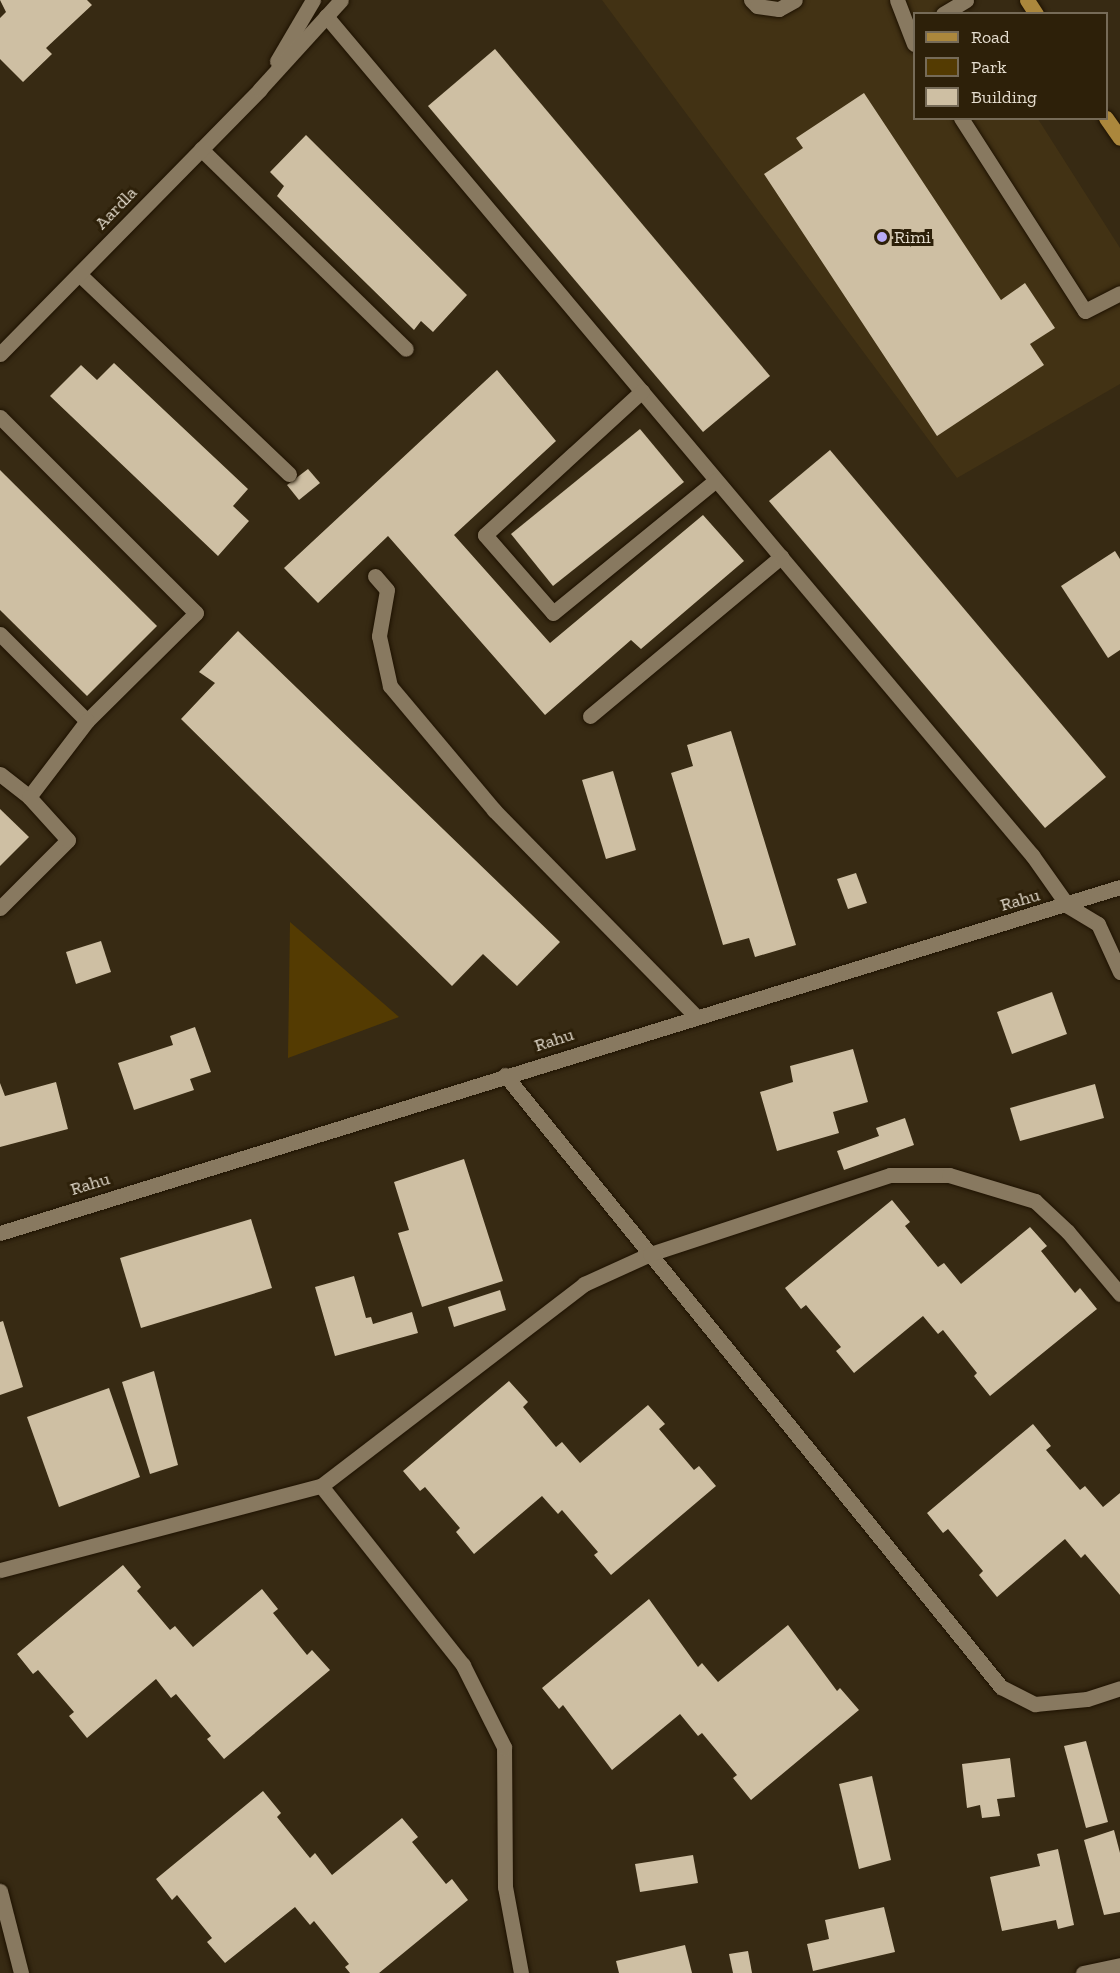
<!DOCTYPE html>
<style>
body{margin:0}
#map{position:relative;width:1120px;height:1973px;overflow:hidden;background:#372a13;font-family:"Zilla Slab",serif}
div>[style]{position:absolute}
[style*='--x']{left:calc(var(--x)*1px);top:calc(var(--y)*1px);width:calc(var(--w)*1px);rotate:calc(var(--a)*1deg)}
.built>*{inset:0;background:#423214}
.green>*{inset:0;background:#543b02}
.building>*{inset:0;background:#cebfa3}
.roads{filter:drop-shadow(0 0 2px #1e1200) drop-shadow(0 0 2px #1e1200)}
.minor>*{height:15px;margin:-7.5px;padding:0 7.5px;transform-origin:7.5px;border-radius:7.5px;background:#887960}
.major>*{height:15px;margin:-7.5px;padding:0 7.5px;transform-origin:7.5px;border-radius:7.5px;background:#ab873c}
.dots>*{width:16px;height:16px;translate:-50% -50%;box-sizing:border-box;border:3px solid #2d2009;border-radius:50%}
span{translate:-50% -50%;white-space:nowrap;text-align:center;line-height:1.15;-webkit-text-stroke:6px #2d2009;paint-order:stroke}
.street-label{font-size:18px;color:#e4dcce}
.poi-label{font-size:18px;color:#e4dcce}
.left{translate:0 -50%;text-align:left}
.legend{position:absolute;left:913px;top:12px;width:195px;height:108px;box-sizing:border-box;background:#2d2009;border:2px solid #766b58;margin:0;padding:8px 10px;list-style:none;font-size:18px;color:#e4dcce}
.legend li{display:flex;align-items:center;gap:12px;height:30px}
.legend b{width:30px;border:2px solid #766b58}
</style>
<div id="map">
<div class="built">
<i style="clip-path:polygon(602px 0,961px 0,970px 13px,914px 14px,914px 118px,1038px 119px,1120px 248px,1120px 384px,957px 478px)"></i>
</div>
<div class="green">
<i style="clip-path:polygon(290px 922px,399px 1017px,288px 1058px)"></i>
</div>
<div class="building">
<i style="clip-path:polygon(0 0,87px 0,92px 5px,46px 48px,52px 54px,23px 82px,0 59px,0 18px,6px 12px)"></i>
<i style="clip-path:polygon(495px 49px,770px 376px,703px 432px,428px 106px)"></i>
<i style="clip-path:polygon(864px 93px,1001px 300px,1025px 283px,1055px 328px,1030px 344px,1044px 365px,937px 436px,764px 174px,803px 148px,796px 138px)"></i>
<i style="clip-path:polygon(306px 135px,467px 295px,433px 332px,421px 321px,414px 330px,277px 196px,284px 186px,270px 172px)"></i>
<i style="clip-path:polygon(114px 363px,248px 489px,233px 506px,249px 521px,218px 556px,50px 396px,81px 365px,97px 380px)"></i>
<i style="clip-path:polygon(497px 370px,556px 441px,454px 535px,550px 643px,703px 515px,744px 561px,641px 649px,631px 640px,545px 715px,388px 536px,318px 603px,284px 568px)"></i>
<i style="clip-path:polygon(640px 429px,684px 482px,553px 586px,511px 534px)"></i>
<i style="clip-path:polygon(830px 450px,1106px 777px,1045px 828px,769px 501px)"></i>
<i style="clip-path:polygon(308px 469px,320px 483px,299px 500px,287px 485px)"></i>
<i style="clip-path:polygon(0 470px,157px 626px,87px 696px,0 610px)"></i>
<i style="clip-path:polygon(1115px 551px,1120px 559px,1120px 650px,1108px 658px,1061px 586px)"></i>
<i style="clip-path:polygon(238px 631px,560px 942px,517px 986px,483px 954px,452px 986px,181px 719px,215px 683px,199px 672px)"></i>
<i style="clip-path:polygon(731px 731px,796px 945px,755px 957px,749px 938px,723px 945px,671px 773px,693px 766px,687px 745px)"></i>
<i style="clip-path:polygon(613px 771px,636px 850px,606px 859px,582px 780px)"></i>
<i style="clip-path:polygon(0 809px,29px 837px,0 866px)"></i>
<i style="clip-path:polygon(856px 873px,867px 903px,848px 909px,837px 879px)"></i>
<i style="clip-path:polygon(101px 941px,111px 972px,76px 984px,66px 952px)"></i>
<i style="clip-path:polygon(1052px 992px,1067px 1034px,1012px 1054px,997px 1012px)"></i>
<i style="clip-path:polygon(195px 1027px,211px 1072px,190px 1079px,194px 1090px,134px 1110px,118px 1063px,173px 1045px,170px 1036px)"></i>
<i style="clip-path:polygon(853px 1049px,868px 1102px,833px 1112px,839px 1133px,777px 1151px,760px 1092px,793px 1082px,790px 1066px)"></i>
<i style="clip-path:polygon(56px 1082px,68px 1129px,0 1147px,0 1083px,5px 1096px)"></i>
<i style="clip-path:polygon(1095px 1084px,1104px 1118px,1020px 1141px,1010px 1108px)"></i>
<i style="clip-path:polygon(905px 1118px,914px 1145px,844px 1170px,837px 1151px,879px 1136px,876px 1128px)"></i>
<i style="clip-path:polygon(464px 1159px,503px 1281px,422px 1307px,398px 1233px,409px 1230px,394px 1182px)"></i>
<i style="clip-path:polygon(892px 1200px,910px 1222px,905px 1226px,938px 1267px,944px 1263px,961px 1284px,1030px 1227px,1047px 1246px,1041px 1251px,1075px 1293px,1080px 1288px,1097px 1309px,990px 1396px,974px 1376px,977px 1373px,943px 1330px,938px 1334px,923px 1316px,854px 1373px,836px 1351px,841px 1347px,806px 1305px,801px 1309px,785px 1288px)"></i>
<i style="clip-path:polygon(251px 1219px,272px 1288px,141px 1328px,120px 1258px)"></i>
<i style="clip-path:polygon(354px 1276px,366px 1318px,371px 1317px,373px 1324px,412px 1312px,418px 1333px,335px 1356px,315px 1287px)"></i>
<i style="clip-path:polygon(500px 1290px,506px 1310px,454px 1327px,448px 1307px)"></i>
<i style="clip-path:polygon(3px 1321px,23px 1387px,0 1395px,0 1322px)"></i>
<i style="clip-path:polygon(154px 1371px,178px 1465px,150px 1474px,122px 1382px)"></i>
<i style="clip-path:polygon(509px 1381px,528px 1402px,523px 1407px,556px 1447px,562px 1442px,580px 1463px,648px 1405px,665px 1424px,659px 1429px,694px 1470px,699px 1466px,716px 1486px,611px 1575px,594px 1555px,598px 1552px,562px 1510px,558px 1514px,542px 1496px,474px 1554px,456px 1532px,460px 1528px,425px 1487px,420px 1491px,403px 1471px)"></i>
<i style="clip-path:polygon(109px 1388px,140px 1477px,59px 1507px,27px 1417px)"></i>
<i style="clip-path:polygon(1033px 1424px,1051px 1446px,1046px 1450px,1080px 1490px,1085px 1486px,1103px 1507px,1120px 1493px,1120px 1595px,1085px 1554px,1081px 1558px,1065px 1539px,997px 1597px,979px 1575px,983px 1571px,948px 1529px,943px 1533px,927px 1513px)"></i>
<i style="clip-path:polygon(123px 1565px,141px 1587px,137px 1591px,170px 1630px,175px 1626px,193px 1647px,262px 1589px,278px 1609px,273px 1613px,307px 1655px,312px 1650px,330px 1670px,224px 1759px,207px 1739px,211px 1736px,176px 1694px,171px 1698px,156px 1679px,87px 1738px,69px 1716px,74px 1712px,38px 1670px,33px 1674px,17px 1654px)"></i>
<i style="clip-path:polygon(649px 1599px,698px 1667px,702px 1663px,718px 1682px,788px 1625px,837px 1691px,840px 1688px,859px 1710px,751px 1800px,733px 1778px,737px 1775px,702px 1733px,698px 1736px,680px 1714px,612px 1770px,563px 1705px,559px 1709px,542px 1688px)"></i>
<i style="clip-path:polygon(1086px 1741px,1108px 1822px,1086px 1828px,1064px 1746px)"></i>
<i style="clip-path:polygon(1010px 1758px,1015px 1797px,997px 1799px,1000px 1816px,982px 1818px,980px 1805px,967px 1808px,962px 1764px)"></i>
<i style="clip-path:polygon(872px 1776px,891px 1860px,859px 1869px,839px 1784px)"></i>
<i style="clip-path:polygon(263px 1791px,281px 1813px,277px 1817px,310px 1858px,315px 1853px,332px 1875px,402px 1818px,418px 1837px,412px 1842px,446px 1884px,452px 1879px,468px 1900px,379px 1973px,350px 1973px,345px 1967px,349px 1964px,314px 1921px,310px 1925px,295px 1907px,225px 1963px,207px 1942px,212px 1938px,177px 1895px,172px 1900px,156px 1879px)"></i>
<i style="clip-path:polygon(1114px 1830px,1120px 1853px,1120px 1912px,1104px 1915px,1084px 1840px)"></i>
<i style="clip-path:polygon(1058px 1849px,1074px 1925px,1058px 1929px,1056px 1920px,1002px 1931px,990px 1877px,1040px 1866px,1037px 1854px)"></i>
<i style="clip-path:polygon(693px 1855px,698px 1883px,640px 1892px,635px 1864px)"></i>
<i style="clip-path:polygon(884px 1907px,895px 1952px,813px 1971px,807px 1944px,829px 1939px,825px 1920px)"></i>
<i style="clip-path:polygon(685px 1945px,692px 1973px,619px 1973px,616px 1961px)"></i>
<i style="clip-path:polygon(748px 1951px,752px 1973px,733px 1973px,729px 1954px)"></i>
</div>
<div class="roads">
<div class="minor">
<i style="--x:751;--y:0;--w:8;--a:45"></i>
<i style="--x:757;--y:6;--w:22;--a:8"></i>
<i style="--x:779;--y:9;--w:18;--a:-29"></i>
<i style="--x:897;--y:0;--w:47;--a:68.9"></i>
<i style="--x:943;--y:14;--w:27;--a:-31"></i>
<i style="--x:326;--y:16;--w:707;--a:49.93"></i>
<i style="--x:277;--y:61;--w:71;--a:-59.5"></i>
<i style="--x:961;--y:118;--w:229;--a:57.3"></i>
<i style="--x:1085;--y:311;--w:39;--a:-27"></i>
<i style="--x:201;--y:149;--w:286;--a:44.3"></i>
<i style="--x:79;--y:274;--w:290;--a:43.6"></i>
<i style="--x:0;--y:354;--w:371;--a:-45.5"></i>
<i style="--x:260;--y:89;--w:120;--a:-47.7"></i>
<i style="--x:642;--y:391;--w:213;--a:137.5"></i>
<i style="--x:485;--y:535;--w:103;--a:48.9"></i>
<i style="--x:553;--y:613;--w:210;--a:-39.2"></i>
<i style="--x:0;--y:417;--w:277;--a:45"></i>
<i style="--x:196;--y:613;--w:153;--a:135.3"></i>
<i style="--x:87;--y:721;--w:123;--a:-135"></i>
<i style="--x:375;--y:576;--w:18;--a:49"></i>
<i style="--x:387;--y:590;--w:47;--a:99.9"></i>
<i style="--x:379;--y:636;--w:51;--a:77.6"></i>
<i style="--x:390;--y:686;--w:162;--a:50"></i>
<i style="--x:494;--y:810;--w:287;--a:45.6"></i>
<i style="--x:590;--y:716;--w:249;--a:-39.8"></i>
<i style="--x:781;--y:557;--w:390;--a:49.9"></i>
<i style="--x:1032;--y:855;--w:62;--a:54.8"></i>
<i style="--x:1068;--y:906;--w:35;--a:31"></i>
<i style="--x:1098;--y:924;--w:53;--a:65.4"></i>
<i style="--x:0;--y:774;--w:37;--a:38"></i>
<i style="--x:29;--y:797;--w:96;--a:-52.7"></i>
<i style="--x:0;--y:908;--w:96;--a:-45"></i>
<i style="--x:68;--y:840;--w:58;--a:-132.2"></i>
<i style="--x:505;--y:1075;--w:788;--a:50.98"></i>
<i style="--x:1001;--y:1687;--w:38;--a:27"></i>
<i style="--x:1035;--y:1704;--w:52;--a:-5.5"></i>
<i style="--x:1087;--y:1699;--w:35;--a:-18"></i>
<i style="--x:0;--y:1233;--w:1172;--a:-17.17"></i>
<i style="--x:0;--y:1570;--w:332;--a:-14.7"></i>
<i style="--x:0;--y:1891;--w:85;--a:75.6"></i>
<i style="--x:521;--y:1973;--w:87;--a:-100.5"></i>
<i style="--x:505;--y:1887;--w:140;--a:-90.4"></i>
<i style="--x:504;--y:1747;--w:92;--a:-116.6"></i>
<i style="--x:463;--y:1665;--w:228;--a:-128.4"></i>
<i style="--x:321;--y:1486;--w:332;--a:-37.5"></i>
<i style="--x:584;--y:1284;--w:72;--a:-24.4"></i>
<i style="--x:650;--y:1254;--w:253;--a:-18.2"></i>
<i style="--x:890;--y:1175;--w:59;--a:0"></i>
<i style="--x:949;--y:1175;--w:90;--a:16.8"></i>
<i style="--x:1035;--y:1201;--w:45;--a:43.2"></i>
<i style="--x:1068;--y:1232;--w:81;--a:50"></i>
<i style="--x:1083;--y:1973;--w:38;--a:-12"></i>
</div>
<div class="major">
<i style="--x:1027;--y:0;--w:17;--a:57"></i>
<i style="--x:1106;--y:118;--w:24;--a:55"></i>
</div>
</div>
<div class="dots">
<i style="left:882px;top:237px;background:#b8abf7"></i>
</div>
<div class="street-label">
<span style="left:116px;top:208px;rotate:-46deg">Aardla</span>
<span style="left:1020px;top:900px;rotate:-16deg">Rahu</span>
<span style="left:554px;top:1040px;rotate:-18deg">Rahu</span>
<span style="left:90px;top:1184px;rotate:-17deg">Rahu</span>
</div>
<div class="poi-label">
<span class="left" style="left:894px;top:237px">Rimi</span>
</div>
<ul class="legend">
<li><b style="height:8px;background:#ab873c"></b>Road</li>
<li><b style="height:16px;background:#543b02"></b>Park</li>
<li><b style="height:16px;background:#cebfa3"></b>Building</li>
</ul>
</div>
